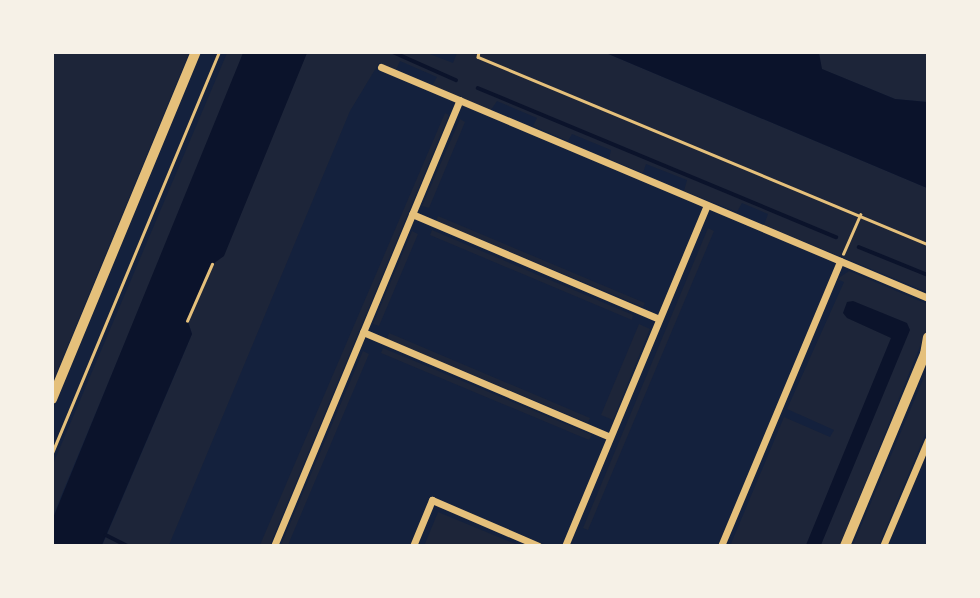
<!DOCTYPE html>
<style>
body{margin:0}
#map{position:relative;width:980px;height:598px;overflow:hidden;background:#14213d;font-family:Inter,sans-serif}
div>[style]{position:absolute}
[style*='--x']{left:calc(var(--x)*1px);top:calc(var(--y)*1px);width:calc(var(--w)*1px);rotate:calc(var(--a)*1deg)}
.green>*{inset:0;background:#1d2539}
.water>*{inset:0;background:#0b132b}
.stream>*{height:3.5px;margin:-1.75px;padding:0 1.75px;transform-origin:1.75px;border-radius:1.75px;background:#0b132b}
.path>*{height:2.5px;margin:-1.25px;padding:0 1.25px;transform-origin:1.25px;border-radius:1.25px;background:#e5c07b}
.minor>*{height:7px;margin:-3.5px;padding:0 3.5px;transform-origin:3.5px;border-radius:3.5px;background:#e5c07b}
.tertiary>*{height:10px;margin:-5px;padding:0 5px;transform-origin:5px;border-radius:5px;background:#e5c07b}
.secondary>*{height:10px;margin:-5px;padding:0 5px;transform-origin:5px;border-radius:5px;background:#e5c07b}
span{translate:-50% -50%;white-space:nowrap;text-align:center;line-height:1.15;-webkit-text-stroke:6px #f6f1e7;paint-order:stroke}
.frame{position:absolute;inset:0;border:54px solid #f6f1e7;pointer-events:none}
</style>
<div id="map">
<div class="green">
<i style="clip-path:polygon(819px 52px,927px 53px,927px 102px,895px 99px,821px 69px)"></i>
<i style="clip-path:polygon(52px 53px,189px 53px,53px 381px,52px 381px)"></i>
<i style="clip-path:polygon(227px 53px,243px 53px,233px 84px,52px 518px,53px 464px)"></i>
<i style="clip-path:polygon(307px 53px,427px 53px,453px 63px,457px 53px,606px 53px,927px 188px,927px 292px,764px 225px,768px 214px,742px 203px,737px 212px,684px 191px,687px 180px,646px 164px,643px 173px,609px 159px,611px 150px,572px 134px,568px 141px,533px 126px,537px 118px,497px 101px,491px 110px,432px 86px,437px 77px,400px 61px,396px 70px,379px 63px,350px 111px,169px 545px,102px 546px,192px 334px,188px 322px)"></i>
<i style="clip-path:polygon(445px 113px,449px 115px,270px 545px,260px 545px)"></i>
<i style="clip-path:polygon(460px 119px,465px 122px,429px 208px,422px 206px)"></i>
<i style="clip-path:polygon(438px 216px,645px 303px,643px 307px,436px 221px)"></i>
<i style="clip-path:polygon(708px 228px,714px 231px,588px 530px,583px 528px)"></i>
<i style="clip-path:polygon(432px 230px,633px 315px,632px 320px,430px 235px)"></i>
<i style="clip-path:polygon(412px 231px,418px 234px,379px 326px,373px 324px)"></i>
<i style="clip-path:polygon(849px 271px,927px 304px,927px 329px,840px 545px,730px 546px,784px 417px,830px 437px,834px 430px,787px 409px,844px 282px,837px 279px)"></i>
<i style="clip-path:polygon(639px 324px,650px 329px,613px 420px,601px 415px)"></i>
<i style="clip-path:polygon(389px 333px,590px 418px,588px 423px,387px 339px)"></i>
<i style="clip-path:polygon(383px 348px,592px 435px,589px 440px,381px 353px)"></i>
<i style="clip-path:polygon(363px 351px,369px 354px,324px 460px,288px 545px,281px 545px)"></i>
<i style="clip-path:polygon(927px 370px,927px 430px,879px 545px,853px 545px)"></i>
<i style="clip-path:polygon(438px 512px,518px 545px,424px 546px)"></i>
</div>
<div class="water">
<i style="clip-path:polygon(243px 53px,307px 53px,224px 256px,213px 264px,188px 322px,192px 334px,102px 545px,53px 546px,53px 518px)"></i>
<i style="clip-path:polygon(606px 53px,819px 53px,822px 69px,895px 99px,927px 102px,927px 188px)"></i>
<i style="clip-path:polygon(853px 301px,907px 323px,910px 330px,821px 545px,806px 545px,891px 338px,847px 318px,843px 313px,847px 302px)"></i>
</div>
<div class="stream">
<i style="--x:393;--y:52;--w:69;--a:24"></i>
<i style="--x:478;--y:88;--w:388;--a:22.6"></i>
<i style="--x:859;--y:247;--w:74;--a:22.1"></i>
<i style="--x:106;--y:535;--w:25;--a:27"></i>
</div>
<div class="path">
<i style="--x:479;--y:52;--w:5;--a:101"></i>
<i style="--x:478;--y:57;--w:487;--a:22.6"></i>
<i style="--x:843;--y:254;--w:43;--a:-66.4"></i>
<i style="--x:187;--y:321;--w:62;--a:-66.3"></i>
<i style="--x:52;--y:453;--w:434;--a:-67.4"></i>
</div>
<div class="minor">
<i style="--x:381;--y:67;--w:594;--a:22.89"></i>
<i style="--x:412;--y:214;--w:268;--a:23"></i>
<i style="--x:363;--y:332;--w:268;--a:23"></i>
<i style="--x:274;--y:546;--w:483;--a:-67.4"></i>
<i style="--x:413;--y:546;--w:50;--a:-67.6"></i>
<i style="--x:432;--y:500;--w:116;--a:23.3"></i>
<i style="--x:565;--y:546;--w:369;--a:-67.4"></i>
<i style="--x:721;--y:546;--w:309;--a:-67.3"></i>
<i style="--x:883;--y:546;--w:115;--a:-67"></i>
</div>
<div class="tertiary">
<i style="--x:845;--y:546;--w:208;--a:-67.4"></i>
<i style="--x:925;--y:354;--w:17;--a:-80"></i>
</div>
<div class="secondary">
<i style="--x:52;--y:399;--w:376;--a:-67.5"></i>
</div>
<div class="frame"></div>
</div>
